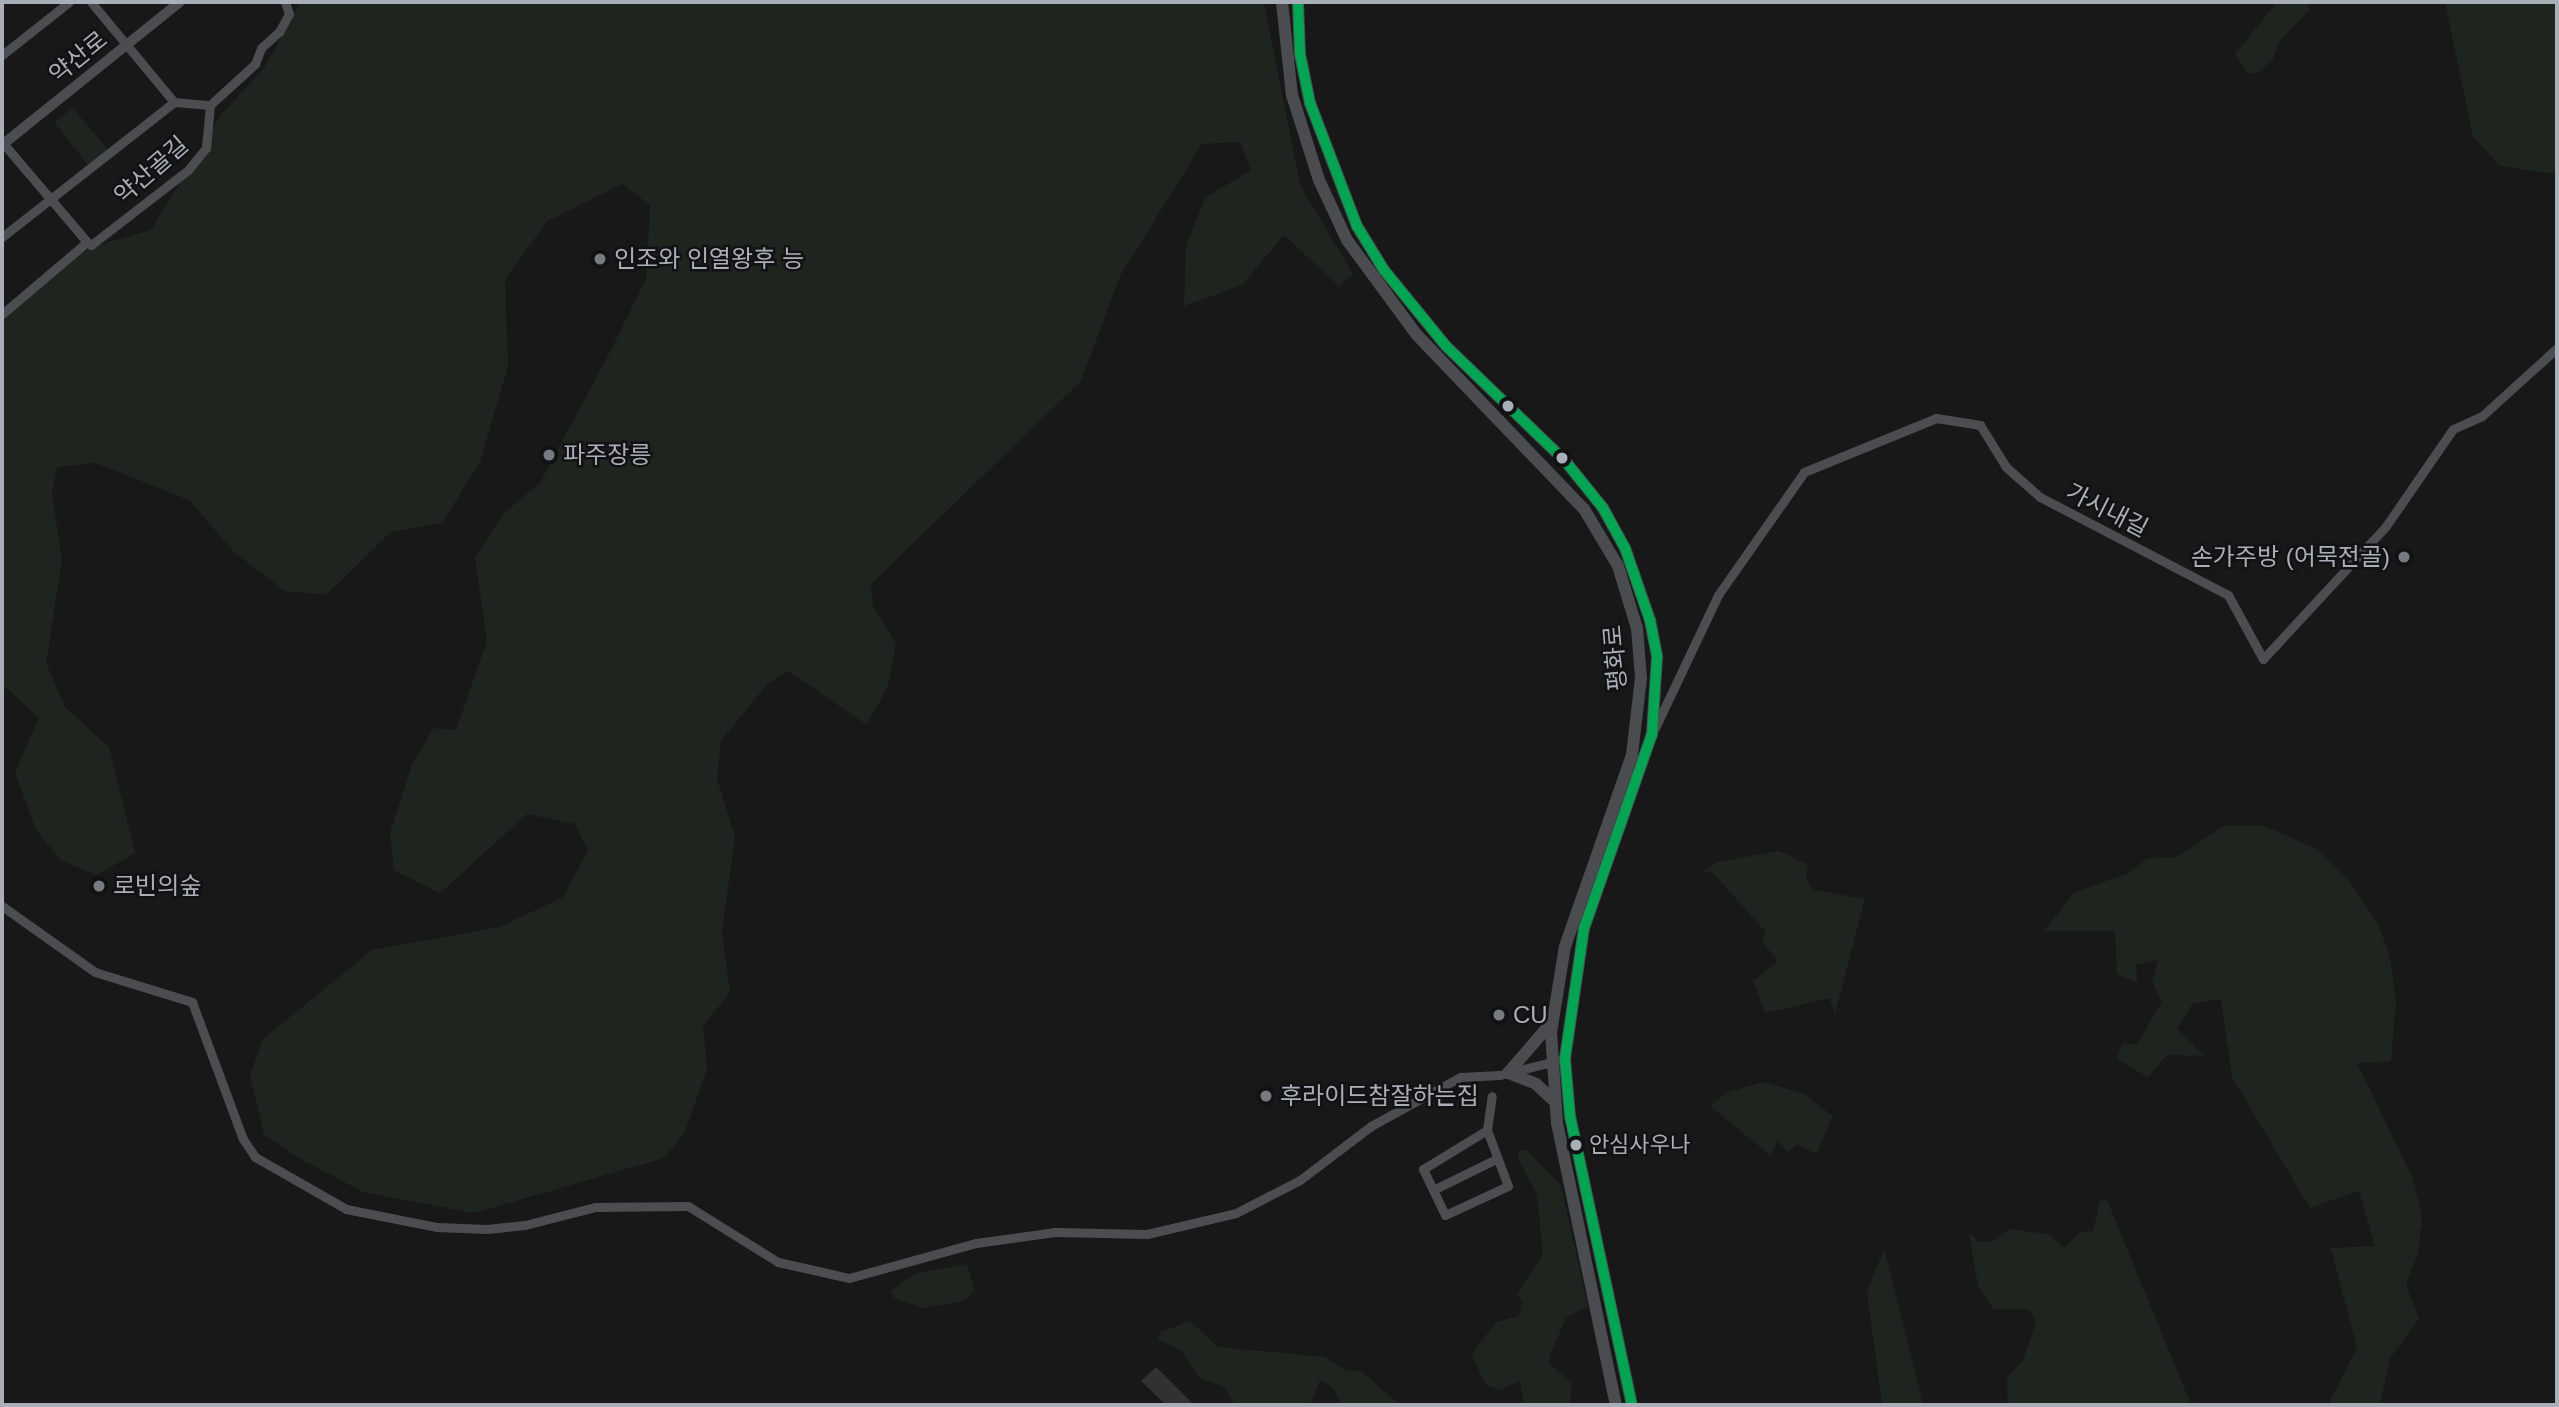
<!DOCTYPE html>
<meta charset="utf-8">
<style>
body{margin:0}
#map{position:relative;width:2559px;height:1407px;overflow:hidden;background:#181818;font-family:Arial,"Noto Sans KR",sans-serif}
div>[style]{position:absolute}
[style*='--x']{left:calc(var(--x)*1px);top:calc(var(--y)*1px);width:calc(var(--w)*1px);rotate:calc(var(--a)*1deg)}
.green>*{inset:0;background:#1e251f}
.building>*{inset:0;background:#313132}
.minor>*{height:9px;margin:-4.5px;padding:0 4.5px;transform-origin:4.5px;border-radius:4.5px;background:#4c4d51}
.tertiary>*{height:10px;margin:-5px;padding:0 5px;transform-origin:5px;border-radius:5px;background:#4c4d51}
.secondary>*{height:12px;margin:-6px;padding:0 6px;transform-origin:6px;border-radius:6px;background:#4b4c4f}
.bus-1>*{height:10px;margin:-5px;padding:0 5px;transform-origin:5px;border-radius:5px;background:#00a651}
.dots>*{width:19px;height:19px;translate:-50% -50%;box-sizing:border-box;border:4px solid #121214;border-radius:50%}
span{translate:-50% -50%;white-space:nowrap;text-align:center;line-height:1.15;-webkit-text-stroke:5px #121214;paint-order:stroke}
.bus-label{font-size:22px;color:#a9afb9}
.left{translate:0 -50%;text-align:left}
.street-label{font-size:24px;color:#a9afb9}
.poi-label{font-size:24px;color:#a9afb9}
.right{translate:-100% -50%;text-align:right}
.frame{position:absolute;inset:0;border:4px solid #a9afb9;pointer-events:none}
</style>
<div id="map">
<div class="green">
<i style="clip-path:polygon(301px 2px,1264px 2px,1300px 185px,1353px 274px,1339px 286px,1284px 235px,1242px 285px,1184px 306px,1186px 245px,1205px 198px,1251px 170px,1240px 142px,1202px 144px,1120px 276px,1081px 381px,871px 584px,873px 607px,896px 644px,888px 686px,867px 725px,788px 671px,768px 683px,721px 741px,717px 779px,735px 837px,722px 931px,730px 992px,703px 1026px,707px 1069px,684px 1134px,664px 1158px,474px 1213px,363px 1192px,295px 1156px,264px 1134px,250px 1075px,263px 1039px,372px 950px,500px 927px,563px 897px,588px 850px,575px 824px,527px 814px,440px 893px,394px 870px,390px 833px,413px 762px,434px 728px,456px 730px,487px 641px,475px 558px,503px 514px,540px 483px,612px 348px,646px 279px,650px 205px,622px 184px,547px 221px,505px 280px,508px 366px,480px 462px,442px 523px,391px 532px,326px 595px,285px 591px,234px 552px,189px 500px,96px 463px,57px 467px,52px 494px,62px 560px,46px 663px,65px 707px,109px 747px,135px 853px,97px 875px,62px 861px,36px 830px,15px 772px,39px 718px,2px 684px,2px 320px,35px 281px,92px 247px,151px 230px,221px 115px,264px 68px)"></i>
<i style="clip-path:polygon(2277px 2px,2306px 2px,2310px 9px,2279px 42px,2273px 59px,2259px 72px,2249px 74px,2235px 54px)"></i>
<i style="clip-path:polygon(2445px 2px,2557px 2px,2557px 174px,2500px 166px,2473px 137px)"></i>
<i style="clip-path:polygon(73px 108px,108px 150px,88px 165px,54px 122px)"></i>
<i style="clip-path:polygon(2223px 826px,2264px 826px,2317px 849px,2351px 883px,2378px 924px,2390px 957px,2396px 1002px,2391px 1061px,2357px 1063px,2412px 1177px,2422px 1216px,2418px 1253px,2406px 1285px,2419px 1319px,2390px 1358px,2380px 1405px,2328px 1405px,2357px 1348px,2331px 1248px,2375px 1246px,2359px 1191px,2310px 1208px,2232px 1077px,2221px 999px,2193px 1003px,2177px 1028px,2204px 1056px,2167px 1055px,2148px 1077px,2117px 1059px,2122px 1043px,2137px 1045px,2162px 1001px,2152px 983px,2158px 960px,2136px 965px,2137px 983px,2117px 974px,2115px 931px,2044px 931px,2075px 892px,2126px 874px,2147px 859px,2177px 857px)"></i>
<i style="clip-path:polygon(1779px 851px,1808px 865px,1806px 880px,1814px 890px,1865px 899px,1835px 1013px,1829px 998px,1765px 1013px,1753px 981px,1778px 961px,1762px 942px,1766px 932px,1711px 871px,1699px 874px,1718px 862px)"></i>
<i style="clip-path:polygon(1763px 1082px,1802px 1093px,1833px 1116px,1816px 1154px,1797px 1144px,1788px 1152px,1778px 1141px,1770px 1155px,1710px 1106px,1728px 1092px)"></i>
<i style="clip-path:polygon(1519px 1150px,1528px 1151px,1561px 1186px,1588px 1306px,1566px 1318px,1550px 1355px,1549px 1363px,1572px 1383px,1570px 1405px,1524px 1405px,1520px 1381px,1500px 1390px,1485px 1384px,1472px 1354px,1496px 1322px,1519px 1316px,1522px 1301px,1517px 1295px,1543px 1254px,1537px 1195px,1518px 1158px)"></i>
<i style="clip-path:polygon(2107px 1200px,2190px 1402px,2207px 1405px,2008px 1405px,2007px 1378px,2023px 1360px,2036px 1322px,2028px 1309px,1993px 1309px,1978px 1286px,1969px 1232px,1979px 1242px,1994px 1241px,2009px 1229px,2048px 1234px,2065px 1248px,2080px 1232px,2093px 1231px,2100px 1201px)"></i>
<i style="clip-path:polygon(1884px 1249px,1923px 1405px,1882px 1405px,1867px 1292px)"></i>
<i style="clip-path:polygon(967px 1264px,975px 1291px,963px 1301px,924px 1308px,894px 1298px,891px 1291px,916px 1273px)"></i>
<i style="clip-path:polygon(1190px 1321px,1218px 1347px,1325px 1357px,1346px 1371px,1361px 1371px,1400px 1405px,1341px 1405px,1333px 1388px,1320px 1380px,1310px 1405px,1235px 1405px,1223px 1386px,1199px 1378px,1181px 1350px,1158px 1340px,1160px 1332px)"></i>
</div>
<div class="building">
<i style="clip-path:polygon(1156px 1367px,1194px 1405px,1166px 1405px,1141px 1381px)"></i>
</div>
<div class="minor">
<i style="--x:91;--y:2;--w:130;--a:50.3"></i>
<i style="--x:2;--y:55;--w:85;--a:-38.3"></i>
<i style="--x:2;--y:142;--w:131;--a:49.6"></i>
<i style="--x:87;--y:242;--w:111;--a:139.7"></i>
<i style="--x:2;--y:237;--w:219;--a:-38.1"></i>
<i style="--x:174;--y:102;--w:36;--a:5"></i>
<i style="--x:87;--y:242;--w:5;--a:37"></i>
<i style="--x:91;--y:245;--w:123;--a:-37.7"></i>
<i style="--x:188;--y:170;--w:28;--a:-51"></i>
<i style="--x:206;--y:148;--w:43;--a:-84.7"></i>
<i style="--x:210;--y:105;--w:61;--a:-42.3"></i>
<i style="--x:255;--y:64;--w:17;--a:-69"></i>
<i style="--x:261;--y:48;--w:24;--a:-42"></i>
<i style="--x:279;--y:32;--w:21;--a:-61"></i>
<i style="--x:289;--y:14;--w:13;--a:-108"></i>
<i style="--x:1654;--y:730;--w:149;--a:-64.6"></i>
<i style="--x:1718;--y:595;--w:150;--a:-55"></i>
<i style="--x:1804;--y:472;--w:143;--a:-22.2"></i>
<i style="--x:1936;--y:418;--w:45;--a:9"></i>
<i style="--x:1980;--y:425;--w:49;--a:58.2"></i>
<i style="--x:2006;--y:467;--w:45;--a:41.4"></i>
<i style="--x:2040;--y:497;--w:212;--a:27.5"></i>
<i style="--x:2228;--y:595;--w:73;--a:61.3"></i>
<i style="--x:2263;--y:659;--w:181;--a:-47.2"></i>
<i style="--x:2386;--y:526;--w:118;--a:-55.4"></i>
<i style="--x:2453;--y:429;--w:32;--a:-24"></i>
<i style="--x:2482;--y:416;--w:101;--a:-42.2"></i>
<i style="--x:2;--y:906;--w:114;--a:35.4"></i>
<i style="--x:95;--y:972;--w:102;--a:17.2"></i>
<i style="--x:192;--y:1002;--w:146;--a:69.6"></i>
<i style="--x:243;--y:1139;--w:22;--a:56"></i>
<i style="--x:255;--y:1157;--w:105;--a:29.7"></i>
<i style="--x:346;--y:1209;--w:93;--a:11.2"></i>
<i style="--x:437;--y:1227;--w:50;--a:2.3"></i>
<i style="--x:487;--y:1229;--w:38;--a:-6"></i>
<i style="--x:525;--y:1225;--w:72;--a:-14.4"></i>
<i style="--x:595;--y:1207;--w:93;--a:-0.6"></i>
<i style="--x:688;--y:1206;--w:106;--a:31.9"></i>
<i style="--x:778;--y:1262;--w:73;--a:12.7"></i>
<i style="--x:849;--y:1278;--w:132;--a:-15.4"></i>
<i style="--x:976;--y:1243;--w:80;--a:-7.9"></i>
<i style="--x:1055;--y:1232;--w:92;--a:1.2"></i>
<i style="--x:1147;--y:1234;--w:91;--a:-13.3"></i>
<i style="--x:1236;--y:1213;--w:72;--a:-27.3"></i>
<i style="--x:1300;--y:1180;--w:89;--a:-37.3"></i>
<i style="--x:1371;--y:1126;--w:102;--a:-28.8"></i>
<i style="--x:1460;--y:1077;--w:40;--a:-2.9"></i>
<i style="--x:1500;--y:1075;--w:58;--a:-14"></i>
<i style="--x:1487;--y:1130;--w:75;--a:148.6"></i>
<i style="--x:1423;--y:1169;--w:51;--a:64.4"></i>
<i style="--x:1445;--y:1215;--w:69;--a:-24.7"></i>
<i style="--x:1508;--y:1186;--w:60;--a:-110.6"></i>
<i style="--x:1487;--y:1130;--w:34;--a:-82"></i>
<i style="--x:1433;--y:1190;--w:72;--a:-26.2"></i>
</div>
<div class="tertiary">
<i style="--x:2;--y:145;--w:228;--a:-38.8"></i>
</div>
<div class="secondary">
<i style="--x:1282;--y:2;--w:94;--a:83.9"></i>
<i style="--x:1292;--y:95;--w:89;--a:72.4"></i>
<i style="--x:1319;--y:180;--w:66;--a:65"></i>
<i style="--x:1347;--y:240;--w:117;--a:53.7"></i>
<i style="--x:1416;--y:334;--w:243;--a:46.2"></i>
<i style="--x:1584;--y:509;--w:66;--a:59.2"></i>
<i style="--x:1618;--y:566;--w:65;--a:73"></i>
<i style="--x:1637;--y:628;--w:50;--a:85.4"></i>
<i style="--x:1641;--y:678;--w:78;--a:96.7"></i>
<i style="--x:1632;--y:755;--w:202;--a:109.3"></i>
<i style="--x:1565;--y:946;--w:87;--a:99.2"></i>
<i style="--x:1551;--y:1032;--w:91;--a:86.2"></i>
<i style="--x:1557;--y:1123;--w:288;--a:78.2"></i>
<i style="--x:1298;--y:2;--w:52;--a:87.8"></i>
<i style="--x:1300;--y:54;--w:50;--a:78.5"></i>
<i style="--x:1310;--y:103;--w:132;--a:69.1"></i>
<i style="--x:1357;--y:226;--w:52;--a:58.5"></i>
<i style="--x:1384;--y:270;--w:98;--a:50.8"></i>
<i style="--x:1446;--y:346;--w:167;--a:44"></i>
<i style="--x:1566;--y:462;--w:59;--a:51.2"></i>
<i style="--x:1603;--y:508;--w:46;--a:61.2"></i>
<i style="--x:1625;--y:548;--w:76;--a:70.9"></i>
<i style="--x:1650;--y:620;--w:38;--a:79"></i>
<i style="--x:1657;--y:657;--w:77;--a:93.7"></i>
<i style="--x:1652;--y:734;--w:206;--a:109.3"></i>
<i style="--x:1584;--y:928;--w:132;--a:98.3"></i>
<i style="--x:1565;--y:1059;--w:57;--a:85"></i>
<i style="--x:1570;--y:1116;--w:296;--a:77.9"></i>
<i style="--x:1552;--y:1022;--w:67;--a:130.8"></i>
<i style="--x:1508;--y:1073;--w:30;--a:21"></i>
<i style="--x:1536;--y:1084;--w:25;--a:43"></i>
</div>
<div class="bus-1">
<i style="--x:1298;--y:2;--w:52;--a:87.8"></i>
<i style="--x:1300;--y:54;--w:50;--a:78.5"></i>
<i style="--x:1310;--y:103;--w:132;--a:69.1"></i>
<i style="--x:1357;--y:226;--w:52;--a:58.5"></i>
<i style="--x:1384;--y:270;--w:98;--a:50.8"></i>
<i style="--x:1446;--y:346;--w:167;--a:44"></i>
<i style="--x:1566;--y:462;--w:59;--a:51.2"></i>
<i style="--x:1603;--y:508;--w:46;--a:61.2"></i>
<i style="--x:1625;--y:548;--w:76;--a:70.9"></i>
<i style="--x:1650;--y:620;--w:38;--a:79"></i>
<i style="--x:1657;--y:657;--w:77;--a:93.7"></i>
<i style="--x:1652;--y:734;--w:206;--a:109.3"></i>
<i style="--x:1584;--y:928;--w:132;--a:98.3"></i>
<i style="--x:1565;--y:1059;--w:57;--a:85"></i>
<i style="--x:1570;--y:1116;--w:296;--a:77.9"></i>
</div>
<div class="dots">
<i style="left:600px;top:259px;background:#767a81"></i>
<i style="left:1508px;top:406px;background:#a9afb9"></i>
<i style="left:549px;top:455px;background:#767a81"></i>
<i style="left:1562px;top:458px;background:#a9afb9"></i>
<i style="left:2404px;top:557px;background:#767a81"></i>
<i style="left:99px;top:886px;background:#767a81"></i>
<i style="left:1499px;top:1015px;background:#767a81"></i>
<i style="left:1266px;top:1096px;background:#767a81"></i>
<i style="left:1576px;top:1145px;background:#a9afb9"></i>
</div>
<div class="bus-label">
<span class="left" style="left:1589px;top:1145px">안심사우나</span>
</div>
<div class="street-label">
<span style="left:78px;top:57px;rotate:-39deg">약산로</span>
<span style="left:151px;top:170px;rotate:-41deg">약산골길</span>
<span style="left:2107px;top:510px;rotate:27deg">가시내길</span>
<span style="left:1615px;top:658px;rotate:-95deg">평화로</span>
</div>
<div class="poi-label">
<span class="left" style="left:614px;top:259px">인조와 인열왕후 능</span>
<span class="left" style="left:563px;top:455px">파주장릉</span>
<span class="right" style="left:2390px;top:557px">손가주방 (어묵전골)</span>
<span class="left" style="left:113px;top:886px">로빈의숲</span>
<span class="left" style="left:1513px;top:1015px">CU</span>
<span class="left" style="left:1280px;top:1096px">후라이드참잘하는집</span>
</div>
<div class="frame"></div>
</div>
